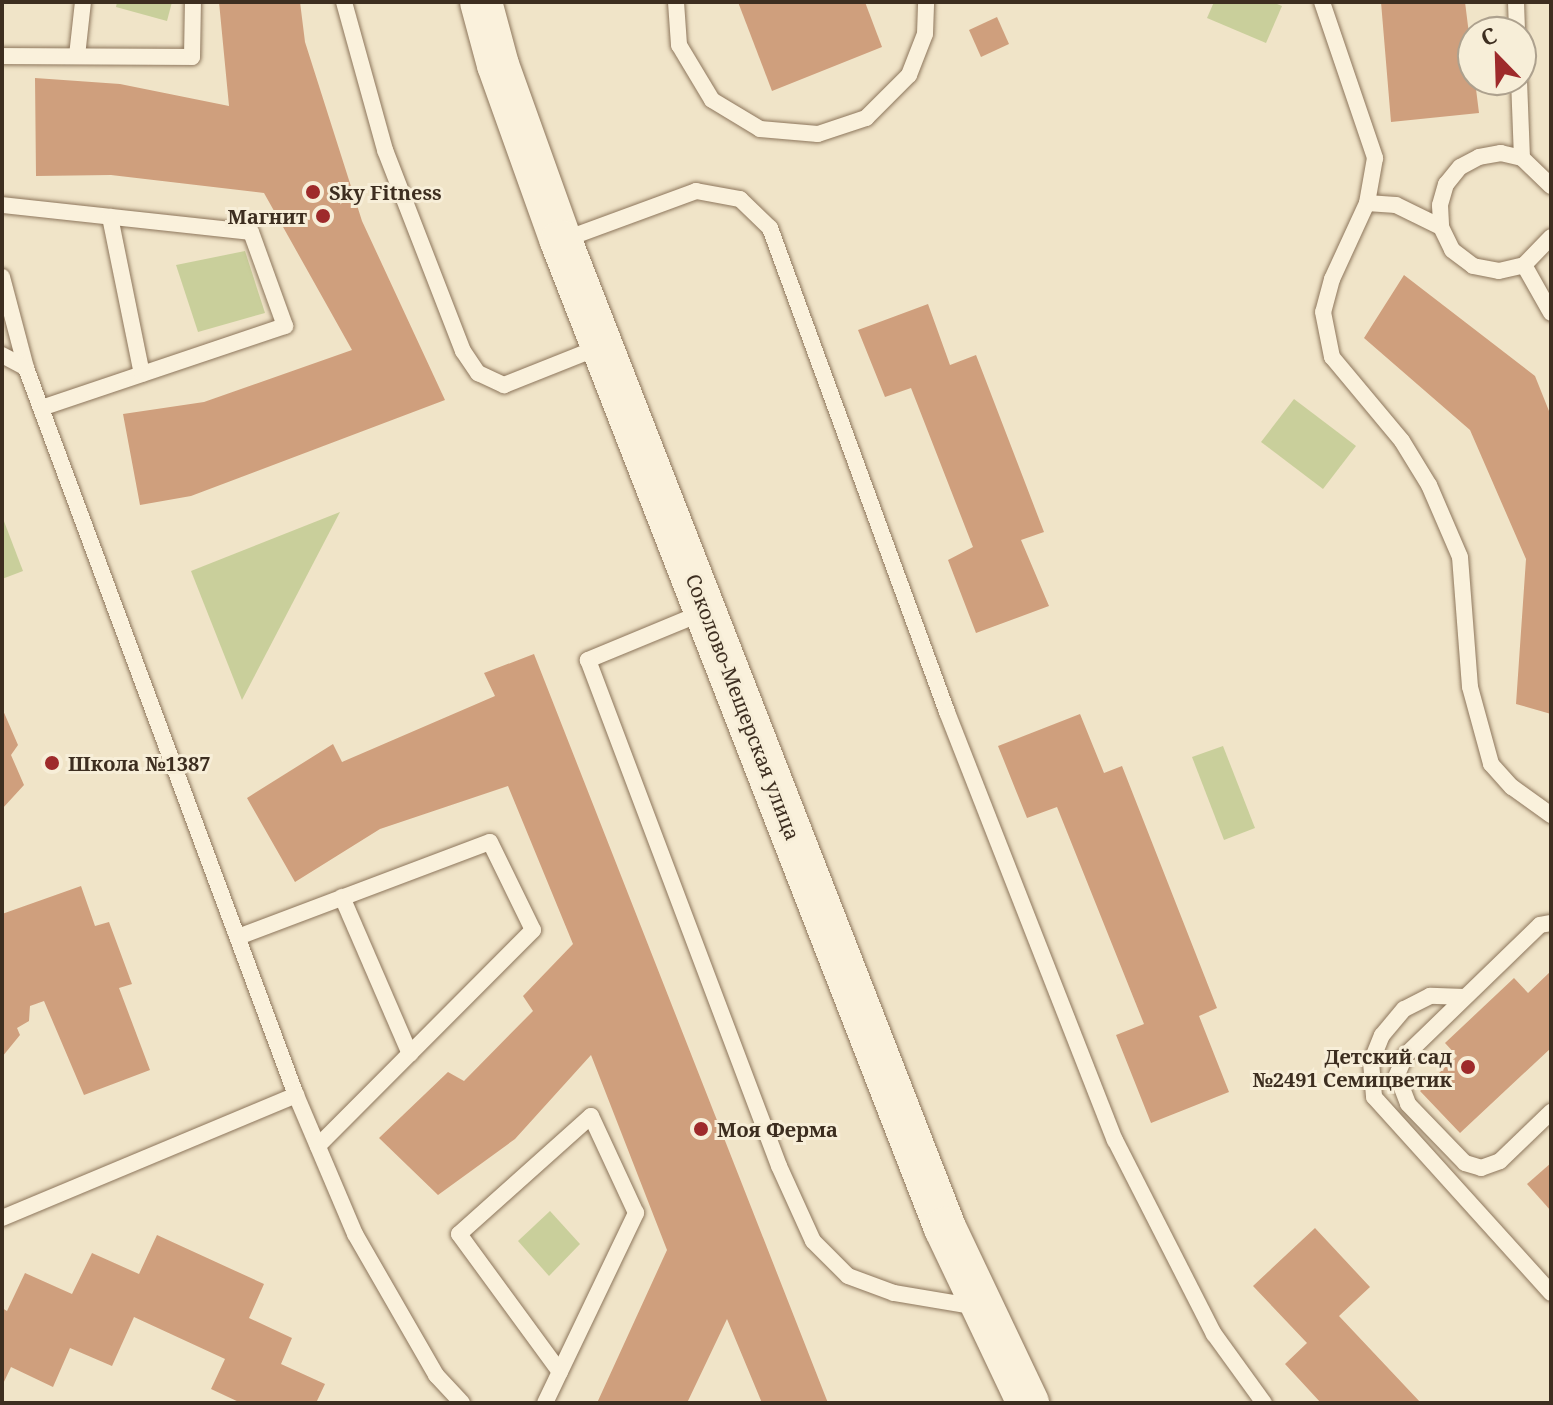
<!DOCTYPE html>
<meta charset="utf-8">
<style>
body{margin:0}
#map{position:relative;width:1553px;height:1405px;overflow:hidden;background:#f0e4c8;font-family:"Noto Serif",serif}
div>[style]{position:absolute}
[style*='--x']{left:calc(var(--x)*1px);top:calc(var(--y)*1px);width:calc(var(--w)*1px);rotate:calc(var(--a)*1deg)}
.green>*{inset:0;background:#c9cf9b}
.building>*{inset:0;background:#cf9f7d}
.roads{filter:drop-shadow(0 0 2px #8d765c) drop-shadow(0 0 2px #8d765c)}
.service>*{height:16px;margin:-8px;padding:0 8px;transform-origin:8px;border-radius:8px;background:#faf1dc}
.tertiary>*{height:42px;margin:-21px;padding:0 21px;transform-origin:21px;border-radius:21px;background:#faf1dc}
.dots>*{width:22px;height:22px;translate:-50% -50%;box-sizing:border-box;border:4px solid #f7eed8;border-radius:50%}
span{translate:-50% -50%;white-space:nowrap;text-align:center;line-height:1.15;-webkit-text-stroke:6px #f7eed8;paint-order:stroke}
.poi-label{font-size:20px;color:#3d2e20;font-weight:700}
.left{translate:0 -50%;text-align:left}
.right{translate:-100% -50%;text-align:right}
.street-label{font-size:20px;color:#3d2e20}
.frame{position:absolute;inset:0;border:4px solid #3d2e20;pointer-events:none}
.north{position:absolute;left:1457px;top:16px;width:80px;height:80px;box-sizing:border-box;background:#f7eed8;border:2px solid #ada18e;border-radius:50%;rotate:337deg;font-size:22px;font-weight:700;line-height:32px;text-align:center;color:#3d2e20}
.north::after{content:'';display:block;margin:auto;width:28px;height:36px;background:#9e2a2b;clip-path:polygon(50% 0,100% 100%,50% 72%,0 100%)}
</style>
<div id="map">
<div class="green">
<i style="clip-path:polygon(117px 2px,172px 2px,167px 21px,116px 7px)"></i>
<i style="clip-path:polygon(1214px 2px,1272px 2px,1282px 6px,1266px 43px,1207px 18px)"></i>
<i style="clip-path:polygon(245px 251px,265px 313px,198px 332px,176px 265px)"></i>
<i style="clip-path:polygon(1294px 399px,1356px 446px,1323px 489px,1261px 442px)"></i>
<i style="clip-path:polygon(340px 512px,242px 700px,191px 571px)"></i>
<i style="clip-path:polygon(2px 516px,23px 571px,2px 579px)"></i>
<i style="clip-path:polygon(1223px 746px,1255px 828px,1224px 840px,1192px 757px)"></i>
<i style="clip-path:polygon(550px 1211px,580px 1244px,549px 1276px,518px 1241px)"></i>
</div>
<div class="building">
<i style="clip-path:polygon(219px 2px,300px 2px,305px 42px,362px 221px,445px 400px,191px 496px,140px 505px,123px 414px,204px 402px,352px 350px,264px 193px,111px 175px,36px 176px,35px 78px,120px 84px,229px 106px)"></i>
<i style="clip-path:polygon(738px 2px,865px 2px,882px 47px,772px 91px)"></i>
<i style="clip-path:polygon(1381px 2px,1465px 2px,1479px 113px,1391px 122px)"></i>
<i style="clip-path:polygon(997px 17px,1009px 44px,981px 57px,969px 30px)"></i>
<i style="clip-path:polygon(1404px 275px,1535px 376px,1551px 416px,1551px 714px,1516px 704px,1526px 559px,1470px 430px,1364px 338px)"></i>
<i style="clip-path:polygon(928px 304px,950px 365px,976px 355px,1044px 532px,1021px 540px,1049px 606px,976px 633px,948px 560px,973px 547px,911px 388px,885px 397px,858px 330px)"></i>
<i style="clip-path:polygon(534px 654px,828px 1403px,762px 1403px,727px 1319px,687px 1403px,597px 1403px,667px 1250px,591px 1055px,515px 1139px,438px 1195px,379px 1138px,448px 1072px,464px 1081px,533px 1011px,523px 996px,573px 944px,508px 786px,380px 829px,295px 882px,247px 798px,333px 744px,342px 762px,495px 696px,484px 673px)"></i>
<i style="clip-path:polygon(2px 708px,18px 745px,11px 755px,24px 785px,2px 809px)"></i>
<i style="clip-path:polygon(1080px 714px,1104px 773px,1122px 766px,1217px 1008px,1199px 1016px,1229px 1092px,1151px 1123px,1116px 1035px,1144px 1024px,1057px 807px,1027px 818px,998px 746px)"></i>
<i style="clip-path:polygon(81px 886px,95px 926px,109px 922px,132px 984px,119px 988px,150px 1070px,84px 1095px,44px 1001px,30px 1006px,29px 1021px,17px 1028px,20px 1035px,2px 1057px,2px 914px)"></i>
<i style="clip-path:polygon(1551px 971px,1551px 1048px,1460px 1133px,1420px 1091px,1457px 1056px,1445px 1043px,1514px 978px,1528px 993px)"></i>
<i style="clip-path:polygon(1551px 1163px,1551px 1211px,1527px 1184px)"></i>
<i style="clip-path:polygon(1315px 1228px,1370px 1287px,1339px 1316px,1421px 1403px,1321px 1403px,1285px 1364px,1307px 1343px,1253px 1286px)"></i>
<i style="clip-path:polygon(157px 1235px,264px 1284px,249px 1318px,292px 1338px,281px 1364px,325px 1384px,316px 1403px,241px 1403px,211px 1389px,225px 1359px,134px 1317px,112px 1366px,70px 1348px,53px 1387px,11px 1367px,2px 1386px,2px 1308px,7px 1311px,25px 1273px,72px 1294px,92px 1253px,139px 1274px)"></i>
</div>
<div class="roads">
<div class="service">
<i style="--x:344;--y:2;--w:154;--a:74.5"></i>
<i style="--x:385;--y:150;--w:216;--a:68.8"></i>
<i style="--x:463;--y:351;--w:27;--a:56"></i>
<i style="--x:478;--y:373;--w:29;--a:25"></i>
<i style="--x:504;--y:385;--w:105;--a:-21.7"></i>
<i style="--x:676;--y:2;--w:43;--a:86"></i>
<i style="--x:679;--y:45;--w:64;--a:59"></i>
<i style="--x:712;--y:100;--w:56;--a:31.1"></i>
<i style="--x:760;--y:129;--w:58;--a:4.9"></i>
<i style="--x:818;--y:134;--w:51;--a:-18.4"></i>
<i style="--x:866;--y:118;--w:61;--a:-45"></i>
<i style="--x:909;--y:75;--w:44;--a:-68.7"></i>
<i style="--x:925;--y:34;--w:32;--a:-88"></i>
<i style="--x:1322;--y:2;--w:165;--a:71.2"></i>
<i style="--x:1375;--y:158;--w:46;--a:100.1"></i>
<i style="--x:1367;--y:203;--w:84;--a:114.7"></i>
<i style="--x:1332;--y:279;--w:34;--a:105"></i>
<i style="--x:1323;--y:312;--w:46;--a:78.7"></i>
<i style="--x:1332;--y:357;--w:109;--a:50.2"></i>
<i style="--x:1402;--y:441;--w:52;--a:58.5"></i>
<i style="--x:1429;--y:485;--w:78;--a:66.7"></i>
<i style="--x:1460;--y:557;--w:130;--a:85.6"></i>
<i style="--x:1470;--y:687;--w:80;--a:74.7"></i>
<i style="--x:1491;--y:764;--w:31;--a:48"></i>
<i style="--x:1512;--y:787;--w:48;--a:35.7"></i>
<i style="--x:1516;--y:2;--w:30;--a:88"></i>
<i style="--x:2;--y:56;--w:190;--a:0.3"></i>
<i style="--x:192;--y:57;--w:55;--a:-89"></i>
<i style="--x:77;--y:56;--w:54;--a:-83.7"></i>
<i style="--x:1519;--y:80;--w:78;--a:87.8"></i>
<i style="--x:1551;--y:186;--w:40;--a:-136"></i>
<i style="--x:1522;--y:158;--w:22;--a:-167"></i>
<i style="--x:1501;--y:153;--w:22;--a:170"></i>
<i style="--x:1479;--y:157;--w:21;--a:152"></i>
<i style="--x:1460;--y:167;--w:22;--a:129"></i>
<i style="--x:1446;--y:184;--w:22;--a:106"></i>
<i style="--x:1440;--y:205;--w:22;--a:87"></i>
<i style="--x:1441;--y:227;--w:25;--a:64"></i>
<i style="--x:1452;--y:250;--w:26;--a:37"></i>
<i style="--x:1473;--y:266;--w:26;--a:11"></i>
<i style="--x:1499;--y:271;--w:26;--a:-13"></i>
<i style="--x:1524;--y:265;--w:39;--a:-46"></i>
<i style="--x:1367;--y:203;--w:29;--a:4"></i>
<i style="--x:1396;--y:205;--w:50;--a:26.1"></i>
<i style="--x:2;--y:205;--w:250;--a:6.2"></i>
<i style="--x:251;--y:232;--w:100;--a:70.1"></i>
<i style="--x:285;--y:326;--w:257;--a:161.4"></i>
<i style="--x:110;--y:217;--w:160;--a:78.5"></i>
<i style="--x:563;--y:240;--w:142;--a:-20.2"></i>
<i style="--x:696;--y:191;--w:45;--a:10.3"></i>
<i style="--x:740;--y:199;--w:42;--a:44"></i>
<i style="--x:770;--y:228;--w:515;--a:69.91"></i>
<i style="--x:947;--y:712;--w:460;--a:68.6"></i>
<i style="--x:1115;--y:1140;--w:218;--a:63"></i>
<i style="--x:1214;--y:1334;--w:85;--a:54.1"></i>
<i style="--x:1524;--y:265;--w:55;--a:60.6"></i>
<i style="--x:2;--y:277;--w:94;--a:75.2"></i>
<i style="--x:26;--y:368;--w:776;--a:69.63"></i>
<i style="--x:296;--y:1095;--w:151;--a:67"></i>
<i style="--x:355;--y:1234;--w:163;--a:60.1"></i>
<i style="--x:436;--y:1375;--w:38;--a:47"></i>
<i style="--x:2;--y:355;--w:27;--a:28"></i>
<i style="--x:704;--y:612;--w:126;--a:157.5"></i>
<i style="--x:588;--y:660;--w:541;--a:69.32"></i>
<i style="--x:779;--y:1166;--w:82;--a:65.6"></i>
<i style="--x:813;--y:1241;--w:49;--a:45"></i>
<i style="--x:848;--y:1276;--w:49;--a:20.3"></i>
<i style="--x:894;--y:1293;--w:85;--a:9.5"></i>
<i style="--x:342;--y:897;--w:171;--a:66.6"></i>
<i style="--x:1551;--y:923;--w:11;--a:170"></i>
<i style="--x:1540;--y:925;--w:188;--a:135.9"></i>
<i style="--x:1405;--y:1056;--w:21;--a:113"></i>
<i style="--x:1397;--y:1075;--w:31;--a:69"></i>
<i style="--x:1408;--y:1104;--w:82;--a:46"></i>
<i style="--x:1465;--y:1163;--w:17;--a:17"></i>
<i style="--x:1481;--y:1168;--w:20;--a:-20"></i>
<i style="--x:1500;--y:1161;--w:71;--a:-43.9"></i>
<i style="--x:238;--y:937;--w:269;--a:-20.7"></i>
<i style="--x:490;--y:842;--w:98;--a:64"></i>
<i style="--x:533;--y:930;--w:305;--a:134.9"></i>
<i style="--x:1465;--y:997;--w:35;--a:-178"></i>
<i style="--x:1430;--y:996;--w:29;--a:153"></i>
<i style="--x:1404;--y:1009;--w:34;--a:130"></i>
<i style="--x:1382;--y:1035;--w:29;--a:112"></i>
<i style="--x:1371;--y:1062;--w:35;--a:85"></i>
<i style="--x:1374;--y:1097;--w:264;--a:47.9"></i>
<i style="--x:2;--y:1218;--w:319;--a:-22.7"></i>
<i style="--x:545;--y:1403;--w:211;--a:-64.4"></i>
<i style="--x:636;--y:1213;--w:107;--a:-114.9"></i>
<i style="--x:591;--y:1116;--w:177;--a:138.2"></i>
<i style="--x:459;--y:1234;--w:171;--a:53.8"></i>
</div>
<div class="tertiary">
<i style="--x:481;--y:2;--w:65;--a:74.9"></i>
<i style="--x:498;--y:65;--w:187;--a:70.3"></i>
<i style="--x:561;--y:241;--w:1059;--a:68.74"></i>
<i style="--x:945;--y:1228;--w:194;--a:64.6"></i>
</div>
</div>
<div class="dots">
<i style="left:313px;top:192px;background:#9e2a2b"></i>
<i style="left:323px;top:216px;background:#9e2a2b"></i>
<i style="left:52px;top:763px;background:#9e2a2b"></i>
<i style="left:1468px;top:1067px;background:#9e2a2b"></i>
<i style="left:701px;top:1129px;background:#9e2a2b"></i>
</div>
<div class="poi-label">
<span class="left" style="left:329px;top:192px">Sky Fitness</span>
<span class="right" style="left:307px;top:216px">Магнит</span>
<span class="left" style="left:68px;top:763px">Школа №1387</span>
<span class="right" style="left:1452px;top:1068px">Детский сад<br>№2491 Семицветик</span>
<span class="left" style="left:717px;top:1129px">Моя Ферма</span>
</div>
<div class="street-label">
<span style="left:743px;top:707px;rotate:69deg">Соколово-Мещерская улица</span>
</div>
<div class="frame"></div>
<div class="north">С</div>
</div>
